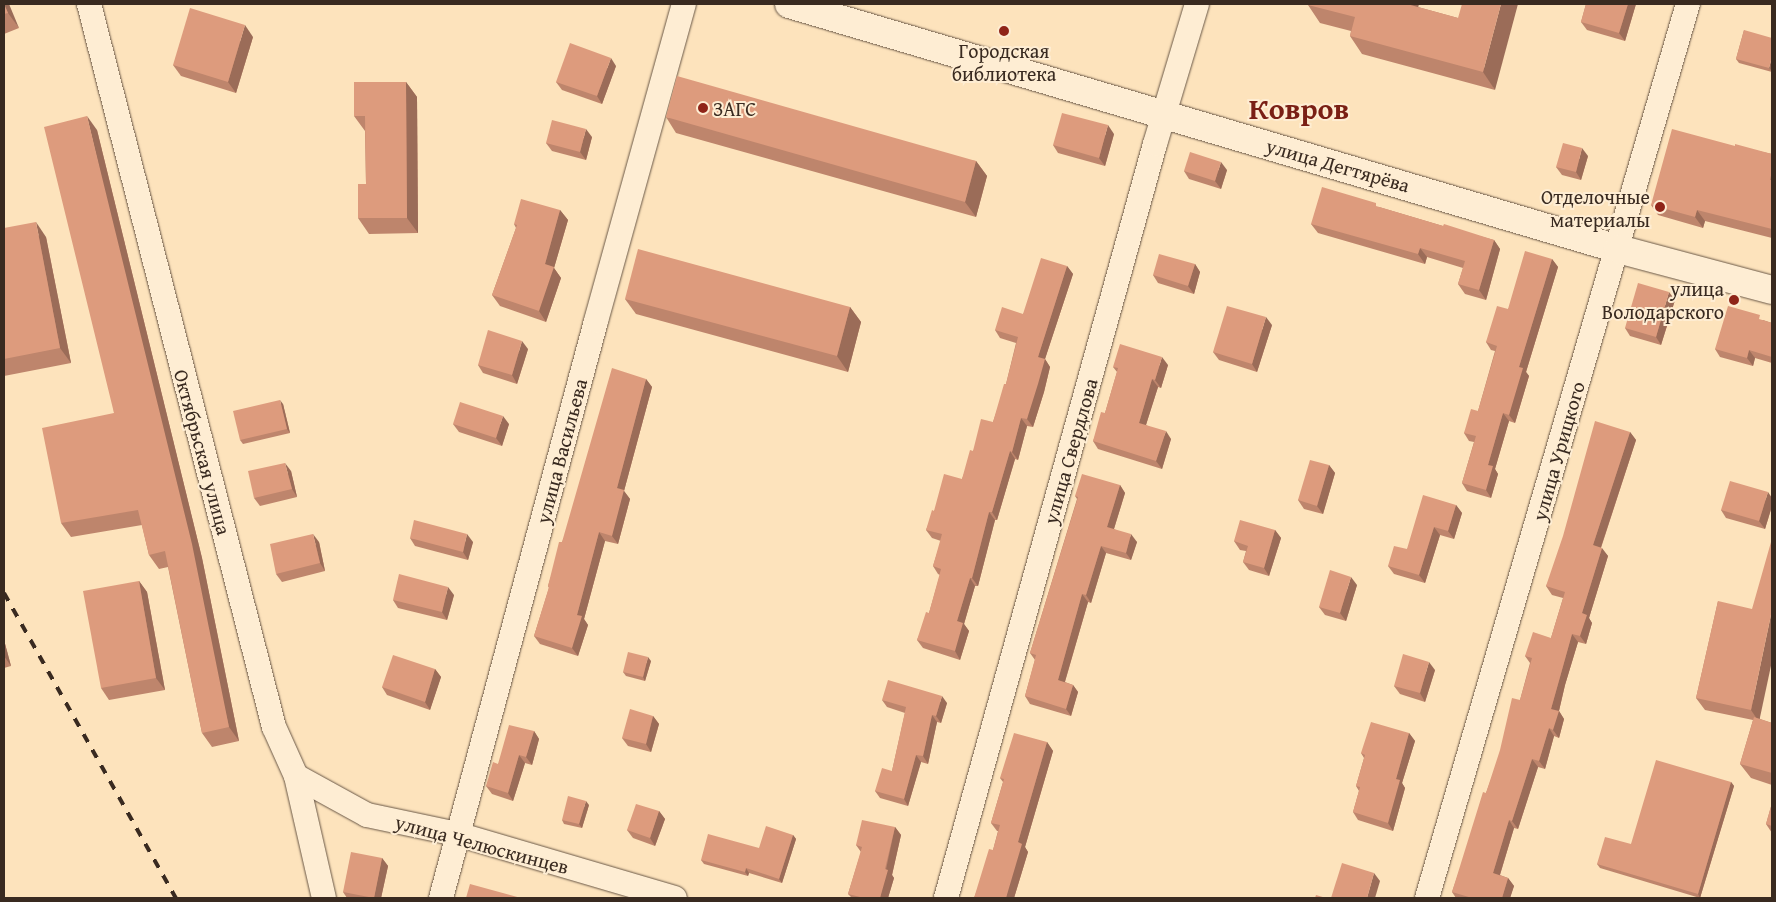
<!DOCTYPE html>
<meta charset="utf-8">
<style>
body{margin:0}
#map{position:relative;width:1776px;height:902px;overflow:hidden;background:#fde3bc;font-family:"Gentium Book Plus",serif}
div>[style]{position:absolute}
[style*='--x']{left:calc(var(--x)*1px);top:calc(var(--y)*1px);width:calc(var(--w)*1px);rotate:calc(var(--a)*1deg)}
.roads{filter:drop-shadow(0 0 1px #6a5847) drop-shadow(0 0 1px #6a5847)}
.street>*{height:24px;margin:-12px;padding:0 12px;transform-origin:12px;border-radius:12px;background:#feedd3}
.secondary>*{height:28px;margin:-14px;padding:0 14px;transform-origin:14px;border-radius:14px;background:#feedd3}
.rail>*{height:4px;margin-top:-2px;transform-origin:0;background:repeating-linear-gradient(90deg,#392a20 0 9px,transparent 0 18px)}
.wall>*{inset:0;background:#be856c}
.shaded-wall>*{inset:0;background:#9b6c58}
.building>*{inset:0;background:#dd9b7d}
.dots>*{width:14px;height:14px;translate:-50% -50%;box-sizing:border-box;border:2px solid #feedd3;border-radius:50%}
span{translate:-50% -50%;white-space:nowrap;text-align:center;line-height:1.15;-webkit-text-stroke:4px #feedd3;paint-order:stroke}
.poi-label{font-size:20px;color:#392a20}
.left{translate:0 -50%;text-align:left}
.right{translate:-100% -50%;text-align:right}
.street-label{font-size:20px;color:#392a20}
.town-label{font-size:30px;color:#7a1f14;font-weight:700}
.frame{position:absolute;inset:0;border:5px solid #392a20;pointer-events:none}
</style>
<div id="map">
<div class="roads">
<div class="street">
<i style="--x:89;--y:4;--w:746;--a:75.65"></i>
<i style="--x:274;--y:727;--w:54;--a:65.8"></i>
<i style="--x:296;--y:776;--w:125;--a:77.1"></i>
<i style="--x:296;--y:776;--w:81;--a:28.8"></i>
<i style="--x:367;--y:815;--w:92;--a:11.9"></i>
<i style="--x:457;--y:834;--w:227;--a:16.4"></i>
<i style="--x:441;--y:898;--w:597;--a:-74.96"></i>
<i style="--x:596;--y:321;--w:329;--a:-74.5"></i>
<i style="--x:946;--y:898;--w:782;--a:-74.51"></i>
<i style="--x:1155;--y:144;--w:146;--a:-73.3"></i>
<i style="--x:1427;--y:898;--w:931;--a:-73.73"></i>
</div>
<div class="secondary">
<i style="--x:789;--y:4;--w:864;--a:16.46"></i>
<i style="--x:1618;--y:249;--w:159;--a:14.9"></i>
</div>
</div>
<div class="rail">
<i style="--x:4;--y:593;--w:350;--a:60.6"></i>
</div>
<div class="wall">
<i style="clip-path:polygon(4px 4px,19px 28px,4px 34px)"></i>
<i style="clip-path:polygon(1586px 4px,1636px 4px,1625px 41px,1587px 30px,1581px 22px)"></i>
<i style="clip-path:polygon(1308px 5px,1418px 7px,1458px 18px,1495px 90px,1362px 54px,1350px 36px,1351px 31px,1320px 23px)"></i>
<i style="clip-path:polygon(1744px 30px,1772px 72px,1739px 63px,1736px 59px)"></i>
<i style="clip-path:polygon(253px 37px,236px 93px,181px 76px,173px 65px)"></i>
<i style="clip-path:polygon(616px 66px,602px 104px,562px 90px,556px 82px)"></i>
<i style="clip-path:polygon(406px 82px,417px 97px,418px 233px,369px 234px,358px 218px,366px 184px,365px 131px,354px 116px)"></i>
<i style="clip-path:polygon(666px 117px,976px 161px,987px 176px,976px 217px,676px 133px)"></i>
<i style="clip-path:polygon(97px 130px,202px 558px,239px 741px,212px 747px,202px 733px,168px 567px,159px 569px,149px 555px,142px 525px,71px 537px,61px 523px,114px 413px)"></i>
<i style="clip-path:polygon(1114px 134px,1105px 166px,1058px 153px,1053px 145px)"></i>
<i style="clip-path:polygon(592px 137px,586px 160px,552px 151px,546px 143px)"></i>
<i style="clip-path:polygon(1735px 146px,1772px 154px,1772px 238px,1705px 221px,1703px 228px,1658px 215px,1651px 205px)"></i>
<i style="clip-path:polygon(1588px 156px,1581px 180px,1562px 175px,1556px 167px)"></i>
<i style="clip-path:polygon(1227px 170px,1221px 189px,1189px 179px,1184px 171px)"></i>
<i style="clip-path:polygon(1379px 207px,1443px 226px,1494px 240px,1500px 249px,1486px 300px,1465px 294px,1458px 284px,1463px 268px,1427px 257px,1425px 264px,1318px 233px,1311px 224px)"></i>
<i style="clip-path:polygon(560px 210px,568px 220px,554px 268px,561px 278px,546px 322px,500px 306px,492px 295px,516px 228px,514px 224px)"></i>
<i style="clip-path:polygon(4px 228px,46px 237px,71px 363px,4px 376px)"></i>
<i style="clip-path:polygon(1552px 259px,1558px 267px,1526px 372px,1529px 376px,1515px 423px,1509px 421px,1495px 469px,1498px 474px,1491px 498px,1467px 491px,1462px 483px,1474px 442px,1469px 441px,1464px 433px,1478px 411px,1495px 351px,1491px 350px,1486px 342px,1508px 309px)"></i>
<i style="clip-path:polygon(1195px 264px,1200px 272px,1194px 294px,1158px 283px,1153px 275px)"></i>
<i style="clip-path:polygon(1067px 266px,1073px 274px,1045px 359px,1050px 367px,1044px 392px,1033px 427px,1027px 426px,1018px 460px,1015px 459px,997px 520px,995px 520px,978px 586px,975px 586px,964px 624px,969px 631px,960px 660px,923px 648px,917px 640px,929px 613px,940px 575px,938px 574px,933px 566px,941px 541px,932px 538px,926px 530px,934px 511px,962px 479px,973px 451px,993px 422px,1006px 384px,1016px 343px,1000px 338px,995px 330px,1023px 314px)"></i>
<i style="clip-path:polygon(625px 299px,850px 307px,861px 322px,848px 372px,636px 314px)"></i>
<i style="clip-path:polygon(1675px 300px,1661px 345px,1630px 336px,1625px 328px)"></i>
<i style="clip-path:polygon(1763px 320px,1772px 323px,1772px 363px,1755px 358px,1753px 366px,1720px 357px,1715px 349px)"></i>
<i style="clip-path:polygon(1272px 325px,1257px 372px,1219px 360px,1213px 352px)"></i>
<i style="clip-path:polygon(528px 349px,517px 384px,483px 373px,478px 365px)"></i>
<i style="clip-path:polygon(1168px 365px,1161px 388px,1158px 387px,1146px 425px,1171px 439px,1162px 469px,1098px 449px,1093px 441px,1105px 413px,1117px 372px,1113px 367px)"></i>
<i style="clip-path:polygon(646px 379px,652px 387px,624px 491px,630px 499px,618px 544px,605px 541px,584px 619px,588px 625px,578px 656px,540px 644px,534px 636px,549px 588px,548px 586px,562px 542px)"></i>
<i style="clip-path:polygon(283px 404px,290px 433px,243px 444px,240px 440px)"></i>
<i style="clip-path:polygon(453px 424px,509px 424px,502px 446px,459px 432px)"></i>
<i style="clip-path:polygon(1630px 432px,1636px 440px,1601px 548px,1608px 556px,1589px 618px,1592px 623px,1586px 644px,1578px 642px,1565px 685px,1559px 711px,1564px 719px,1559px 738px,1554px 736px,1545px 769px,1538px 767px,1518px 829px,1514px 828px,1500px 875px,1508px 878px,1514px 886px,1510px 898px,1456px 898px,1452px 892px,1486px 793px,1520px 700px,1530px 663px,1525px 656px,1551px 638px,1563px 598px,1552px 595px,1546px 586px)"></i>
<i style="clip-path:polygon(1329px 465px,1335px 473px,1323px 514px,1304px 509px,1298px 500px)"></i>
<i style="clip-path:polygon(291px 471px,297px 497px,260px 506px,254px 498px)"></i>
<i style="clip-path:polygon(1120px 485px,1125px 493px,1114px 529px,1137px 542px,1131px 560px,1106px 553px,1091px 603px,1088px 602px,1065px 682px,1073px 685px,1078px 692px,1071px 716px,1030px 704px,1025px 696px,1035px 660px,1030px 653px,1077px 499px,1075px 496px)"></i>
<i style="clip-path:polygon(1772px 498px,1772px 506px,1765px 529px,1726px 518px,1721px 510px)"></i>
<i style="clip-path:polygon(1456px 505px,1462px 513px,1454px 539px,1440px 535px,1425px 583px,1394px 574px,1388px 566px)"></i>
<i style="clip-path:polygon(1275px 530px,1281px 538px,1269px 576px,1249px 570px,1243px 562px,1246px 551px,1240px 550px,1234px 541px)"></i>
<i style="clip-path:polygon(410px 538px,473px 542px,468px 560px,415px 546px)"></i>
<i style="clip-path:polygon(319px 542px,325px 571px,282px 582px,276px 574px)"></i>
<i style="clip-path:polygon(139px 581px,147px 592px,165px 690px,109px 700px,101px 688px)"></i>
<i style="clip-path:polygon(1357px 585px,1346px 621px,1325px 615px,1319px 607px)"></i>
<i style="clip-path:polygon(454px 595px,447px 620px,398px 608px,393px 600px)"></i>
<i style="clip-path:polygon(1718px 601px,1760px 719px,1772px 723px,1772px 785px,1751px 778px,1740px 764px,1753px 720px,1705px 710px,1696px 698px)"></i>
<i style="clip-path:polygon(4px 640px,11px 666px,4px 668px)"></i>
<i style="clip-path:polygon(651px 661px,645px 681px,626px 676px,623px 672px)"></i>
<i style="clip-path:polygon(435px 669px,441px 677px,430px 710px,387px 695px,382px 687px)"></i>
<i style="clip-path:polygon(1435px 670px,1425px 702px,1400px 694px,1394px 686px)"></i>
<i style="clip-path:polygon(882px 700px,947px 703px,941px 723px,937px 722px,928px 764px,921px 762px,908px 806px,880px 798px,875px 791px,892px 771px,905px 713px,887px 707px)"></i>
<i style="clip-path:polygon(653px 716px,659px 724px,651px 752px,628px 746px,622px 738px)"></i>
<i style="clip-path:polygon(534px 731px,539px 739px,532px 765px,525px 763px,513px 801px,492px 794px,486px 786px,498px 764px)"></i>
<i style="clip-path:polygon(1409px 733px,1415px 741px,1402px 783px,1405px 788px,1393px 831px,1358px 820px,1353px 812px,1359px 791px,1356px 786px,1364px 758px,1361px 753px)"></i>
<i style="clip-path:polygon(1047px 742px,1053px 751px,1025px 847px,1028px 852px,1014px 898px,974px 898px,993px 850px,998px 831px,997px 831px,991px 823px,1003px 782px,1000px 778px)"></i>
<i style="clip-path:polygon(1731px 782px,1734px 786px,1700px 898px,1600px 868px,1597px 864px,1631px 844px)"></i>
<i style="clip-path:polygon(1772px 803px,1772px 833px,1766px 824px)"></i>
<i style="clip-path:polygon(589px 805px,582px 828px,564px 824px,562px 820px)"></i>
<i style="clip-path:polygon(659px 811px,665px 819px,655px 846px,633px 838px,627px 830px)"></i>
<i style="clip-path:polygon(895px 827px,901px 835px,892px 875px,894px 878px,888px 898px,852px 898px,848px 894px,861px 852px,856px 845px)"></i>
<i style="clip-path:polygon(793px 835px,796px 839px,782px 883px,749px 873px,748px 876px,704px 864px,701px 860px,759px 848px)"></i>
<i style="clip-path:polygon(382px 858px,388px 866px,381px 898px,347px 898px,343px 892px)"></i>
</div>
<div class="shaded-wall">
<i style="clip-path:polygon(4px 4px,9px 4px,19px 28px,8px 13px)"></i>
<i style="clip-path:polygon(1403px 4px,1419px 4px,1415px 20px)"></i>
<i style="clip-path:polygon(1501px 4px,1518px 4px,1495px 90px,1483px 72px)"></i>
<i style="clip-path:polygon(1628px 4px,1636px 4px,1625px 41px,1619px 33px)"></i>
<i style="clip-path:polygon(245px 25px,253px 37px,236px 93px,228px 82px)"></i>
<i style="clip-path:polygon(1772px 57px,1772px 72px,1769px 68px)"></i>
<i style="clip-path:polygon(611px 58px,616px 66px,602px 104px,597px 96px)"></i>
<i style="clip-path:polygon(406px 82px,417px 97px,418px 233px,407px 218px)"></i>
<i style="clip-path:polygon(87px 116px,97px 130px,202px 558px,239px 741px,229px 727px)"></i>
<i style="clip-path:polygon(1108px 125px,1114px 134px,1105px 166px,1099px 158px)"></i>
<i style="clip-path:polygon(586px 129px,592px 137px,586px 160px,580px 152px)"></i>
<i style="clip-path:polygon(1582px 148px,1588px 156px,1581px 180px,1576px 172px)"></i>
<i style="clip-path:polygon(976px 161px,987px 176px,976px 217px,965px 202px)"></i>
<i style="clip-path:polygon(1221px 162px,1227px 170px,1221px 189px,1215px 181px)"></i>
<i style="clip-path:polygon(560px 210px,568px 220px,554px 268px,561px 278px,546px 322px,539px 311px,545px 264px)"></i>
<i style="clip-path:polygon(1697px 210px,1705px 221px,1703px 228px,1695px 217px)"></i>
<i style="clip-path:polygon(36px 222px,46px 237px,71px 363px,60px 348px)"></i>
<i style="clip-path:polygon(1494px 240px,1500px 249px,1486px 300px,1479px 290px)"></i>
<i style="clip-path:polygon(1420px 248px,1427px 257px,1425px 264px,1418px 254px)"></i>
<i style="clip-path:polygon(1552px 259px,1558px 267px,1526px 372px,1529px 376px,1515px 423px,1509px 415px,1519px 367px)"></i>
<i style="clip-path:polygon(1195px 264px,1200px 272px,1194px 294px,1188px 286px)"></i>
<i style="clip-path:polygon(1067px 266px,1073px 274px,1045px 359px,1050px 367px,1044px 392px,1033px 427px,1027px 419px,1038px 357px)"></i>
<i style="clip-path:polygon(1669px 292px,1675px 300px,1661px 345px,1656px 337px)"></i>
<i style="clip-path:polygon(850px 307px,861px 322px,848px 372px,837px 356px)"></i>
<i style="clip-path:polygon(1266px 317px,1272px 325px,1257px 372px,1252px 364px)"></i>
<i style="clip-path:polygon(522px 341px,528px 349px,517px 384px,512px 375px)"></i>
<i style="clip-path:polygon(1749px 350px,1755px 358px,1753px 366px,1747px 358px)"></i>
<i style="clip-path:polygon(1162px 357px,1168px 365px,1161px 388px,1155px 380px)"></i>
<i style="clip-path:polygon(646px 379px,652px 387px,624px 491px,630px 499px,618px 544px,612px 536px,617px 488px)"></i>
<i style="clip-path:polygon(1152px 379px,1158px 387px,1144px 431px,1139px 423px)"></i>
<i style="clip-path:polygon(280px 400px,283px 404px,290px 433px,287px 429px)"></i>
<i style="clip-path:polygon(1503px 413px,1509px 421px,1495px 469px,1498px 474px,1491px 498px,1486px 490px,1488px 465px)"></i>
<i style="clip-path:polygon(503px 416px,509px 424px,502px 446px,496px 438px)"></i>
<i style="clip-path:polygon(1021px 418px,1027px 426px,1018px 460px,1012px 452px)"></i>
<i style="clip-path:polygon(1166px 431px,1171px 439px,1162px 469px,1156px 461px)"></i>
<i style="clip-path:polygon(1630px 432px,1636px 440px,1599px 553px,1593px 545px)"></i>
<i style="clip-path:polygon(1010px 451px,1015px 459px,997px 520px,992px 512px)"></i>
<i style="clip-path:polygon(285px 463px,291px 471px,297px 497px,292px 489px)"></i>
<i style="clip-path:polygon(1329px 465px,1335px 473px,1323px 514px,1317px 506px)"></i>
<i style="clip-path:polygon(1120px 485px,1125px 493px,1112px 535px,1107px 527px)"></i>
<i style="clip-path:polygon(1768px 492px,1772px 498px,1772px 506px,1765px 529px,1759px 521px)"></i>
<i style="clip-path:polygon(1456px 505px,1462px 513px,1454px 539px,1448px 531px)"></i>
<i style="clip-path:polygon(989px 512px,995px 520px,978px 586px,972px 578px)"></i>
<i style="clip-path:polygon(1434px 527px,1440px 535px,1425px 583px,1419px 575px)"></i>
<i style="clip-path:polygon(1275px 530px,1281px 538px,1269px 576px,1264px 568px)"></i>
<i style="clip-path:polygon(599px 532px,605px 541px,584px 619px,588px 625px,578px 656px,572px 648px,577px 615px)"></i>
<i style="clip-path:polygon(313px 534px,319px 542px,325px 571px,320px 563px)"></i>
<i style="clip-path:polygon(467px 534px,473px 542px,468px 560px,463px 552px)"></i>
<i style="clip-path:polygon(1131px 534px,1137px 542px,1131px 560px,1126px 553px)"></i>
<i style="clip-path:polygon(1101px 546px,1106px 553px,1091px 603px,1086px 595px)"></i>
<i style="clip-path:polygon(1602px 548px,1608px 556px,1589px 618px,1592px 623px,1586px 644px,1580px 636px,1582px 613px)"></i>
<i style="clip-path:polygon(1351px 577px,1357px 585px,1346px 621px,1340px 613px)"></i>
<i style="clip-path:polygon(970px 578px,975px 586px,964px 624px,969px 631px,960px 660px,955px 651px,957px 621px)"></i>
<i style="clip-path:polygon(139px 581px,147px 592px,165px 690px,156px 678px)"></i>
<i style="clip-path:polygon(448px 587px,454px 595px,447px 620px,442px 612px)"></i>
<i style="clip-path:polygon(1082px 594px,1088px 602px,1063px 688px,1058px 680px)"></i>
<i style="clip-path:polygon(1772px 610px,1772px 661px,1759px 722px,1751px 710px)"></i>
<i style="clip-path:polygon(1572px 634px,1578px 642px,1565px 685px,1558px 715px,1559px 711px,1564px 719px,1559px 738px,1553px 730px,1551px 709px,1560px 677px)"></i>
<i style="clip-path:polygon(4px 640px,11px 666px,4px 656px)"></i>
<i style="clip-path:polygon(648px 657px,651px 661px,645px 681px,643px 677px)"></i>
<i style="clip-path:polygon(1429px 662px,1435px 670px,1425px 702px,1420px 693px)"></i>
<i style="clip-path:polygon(435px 669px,441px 677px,430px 710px,425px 702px)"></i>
<i style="clip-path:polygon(1073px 685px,1078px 692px,1071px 716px,1066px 709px)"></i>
<i style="clip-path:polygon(942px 696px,947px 703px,941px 723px,936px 716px)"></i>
<i style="clip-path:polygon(932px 715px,937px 722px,928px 764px,923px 756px)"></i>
<i style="clip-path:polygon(653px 716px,659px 724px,651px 752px,646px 744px)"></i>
<i style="clip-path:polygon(1549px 728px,1554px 736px,1545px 769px,1539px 761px)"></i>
<i style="clip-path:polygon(534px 731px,539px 739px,532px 765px,526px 757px)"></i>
<i style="clip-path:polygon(1409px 733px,1415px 741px,1402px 783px,1405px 788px,1393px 831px,1388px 823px,1396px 779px)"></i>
<i style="clip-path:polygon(1047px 742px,1053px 751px,1025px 847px,1028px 852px,1014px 898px,1006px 898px,1018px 842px)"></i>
<i style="clip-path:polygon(519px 755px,525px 763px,513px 801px,508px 793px)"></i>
<i style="clip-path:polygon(916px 755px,921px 762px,908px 806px,904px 799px)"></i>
<i style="clip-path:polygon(1532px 759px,1538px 767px,1518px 829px,1512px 821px)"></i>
<i style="clip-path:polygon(1731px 782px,1734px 786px,1700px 898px,1698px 894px)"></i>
<i style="clip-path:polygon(586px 801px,589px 805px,582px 828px,579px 824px)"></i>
<i style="clip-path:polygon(659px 811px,665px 819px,655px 846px,650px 838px)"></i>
<i style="clip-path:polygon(1509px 820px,1514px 828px,1498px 881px,1493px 873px)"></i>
<i style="clip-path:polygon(895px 827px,901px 835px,892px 875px,894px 878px,888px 898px,880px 898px)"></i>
<i style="clip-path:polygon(793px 835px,796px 839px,782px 883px,779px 879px)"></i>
<i style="clip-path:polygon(382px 858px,388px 866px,381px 898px,374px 898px)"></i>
<i style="clip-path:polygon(746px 868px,749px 873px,748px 876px,745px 872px)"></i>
<i style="clip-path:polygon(1374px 873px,1380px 881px,1375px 898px,1367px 898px)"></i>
<i style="clip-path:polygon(1508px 878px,1514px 886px,1510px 898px,1502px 898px)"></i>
</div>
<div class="building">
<i style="clip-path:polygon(4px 4px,8px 13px,4px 14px)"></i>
<i style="clip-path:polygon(1308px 4px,1407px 4px,1458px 18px,1462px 4px,1501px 4px,1483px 72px,1350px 36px,1355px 17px,1308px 5px)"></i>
<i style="clip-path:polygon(1586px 4px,1628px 4px,1619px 33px,1581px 22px)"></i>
<i style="clip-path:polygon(190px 8px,245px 25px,228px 82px,173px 65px)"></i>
<i style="clip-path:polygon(1744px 30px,1772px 38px,1772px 57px,1769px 68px,1736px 59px)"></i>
<i style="clip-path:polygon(570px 43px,611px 58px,597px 96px,556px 82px)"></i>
<i style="clip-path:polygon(677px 76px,976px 161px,965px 202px,666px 117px)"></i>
<i style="clip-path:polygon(354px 82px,406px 82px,407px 218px,358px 218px,358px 184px,366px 184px,365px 116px,354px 116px)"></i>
<i style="clip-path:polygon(1062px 113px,1108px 125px,1099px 158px,1053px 145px)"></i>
<i style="clip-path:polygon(87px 116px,192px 544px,229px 727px,202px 733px,165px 551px,149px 555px,138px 510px,61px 523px,42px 428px,114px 413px,44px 127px)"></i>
<i style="clip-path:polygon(552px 120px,586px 129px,580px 152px,546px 143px)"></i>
<i style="clip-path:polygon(1672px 129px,1735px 146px,1735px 144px,1772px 154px,1772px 171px,1770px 180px,1772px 180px,1772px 229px,1697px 210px,1695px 217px,1651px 205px)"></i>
<i style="clip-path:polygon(1563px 143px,1582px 148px,1576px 172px,1556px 167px)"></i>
<i style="clip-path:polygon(1190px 152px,1221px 162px,1215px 181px,1184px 171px)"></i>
<i style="clip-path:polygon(1322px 187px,1376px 203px,1376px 206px,1443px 226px,1444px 224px,1494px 240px,1479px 290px,1458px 284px,1465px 261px,1420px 248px,1418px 254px,1311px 224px)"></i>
<i style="clip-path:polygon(521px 199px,560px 210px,545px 264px,554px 267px,539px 311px,492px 295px,517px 225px,514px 224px)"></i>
<i style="clip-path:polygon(36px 222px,60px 348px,4px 359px,4px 228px)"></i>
<i style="clip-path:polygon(638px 249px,850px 307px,837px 356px,625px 299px)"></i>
<i style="clip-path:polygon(1525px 251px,1552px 259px,1519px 367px,1523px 368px,1509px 415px,1503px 413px,1488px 465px,1493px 466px,1486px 490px,1462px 483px,1476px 436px,1464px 433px,1471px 409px,1478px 411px,1497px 346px,1486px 342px,1497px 306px,1508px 309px)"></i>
<i style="clip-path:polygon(1159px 254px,1195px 264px,1188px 286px,1153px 275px)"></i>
<i style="clip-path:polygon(1041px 258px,1067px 266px,1038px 357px,1045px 359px,1038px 384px,1027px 419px,1021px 418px,1012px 452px,1010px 451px,992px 512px,989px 512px,972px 578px,970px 578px,957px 621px,963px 623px,955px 651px,917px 640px,926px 612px,929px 613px,941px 569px,933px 566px,942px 534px,926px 530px,932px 510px,934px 511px,944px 474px,962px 479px,970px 450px,973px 451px,981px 419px,993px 422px,1004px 384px,1006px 384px,1018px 337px,995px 330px,1002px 307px,1023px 314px)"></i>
<i style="clip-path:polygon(1638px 283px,1669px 292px,1656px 337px,1625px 328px)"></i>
<i style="clip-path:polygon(1227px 306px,1266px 317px,1252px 364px,1213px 352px)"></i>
<i style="clip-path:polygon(1728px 306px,1760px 315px,1759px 319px,1772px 323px,1772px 357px,1749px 350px,1747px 358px,1715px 349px)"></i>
<i style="clip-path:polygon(488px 330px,522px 341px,512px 375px,478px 365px)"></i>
<i style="clip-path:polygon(1120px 344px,1162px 357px,1155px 380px,1152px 379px,1139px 423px,1166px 431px,1156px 461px,1093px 441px,1101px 412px,1105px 413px,1118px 368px,1113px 367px)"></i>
<i style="clip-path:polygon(612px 368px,646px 379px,617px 488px,624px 490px,612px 536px,599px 532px,577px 615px,582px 616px,572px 648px,534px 636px,549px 587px,548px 586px,559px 542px,562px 542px)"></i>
<i style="clip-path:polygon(280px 400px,287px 429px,240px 440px,233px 411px)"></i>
<i style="clip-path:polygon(460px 402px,503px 416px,496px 438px,453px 424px)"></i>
<i style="clip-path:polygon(1595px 421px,1630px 432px,1593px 545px,1602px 548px,1582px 613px,1587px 615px,1580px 636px,1572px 634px,1560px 677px,1551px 709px,1559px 711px,1553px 730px,1549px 728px,1539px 761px,1532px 759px,1512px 821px,1509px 820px,1493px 873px,1508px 878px,1502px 898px,1472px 898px,1452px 892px,1483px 792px,1486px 793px,1500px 750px,1512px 698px,1520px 700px,1532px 658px,1525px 656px,1533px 632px,1551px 638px,1565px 592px,1546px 586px,1563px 536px)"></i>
<i style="clip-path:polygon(1310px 460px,1329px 465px,1317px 506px,1298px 500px)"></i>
<i style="clip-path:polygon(285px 463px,292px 489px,254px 498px,248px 471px)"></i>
<i style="clip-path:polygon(1082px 474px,1120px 485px,1107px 527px,1131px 534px,1126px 553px,1101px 546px,1086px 595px,1082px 594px,1058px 680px,1073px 685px,1066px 709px,1025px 696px,1036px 655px,1030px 653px,1078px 497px,1075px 496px)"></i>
<i style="clip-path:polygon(1730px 481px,1768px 492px,1759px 521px,1721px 510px)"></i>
<i style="clip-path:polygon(1423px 495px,1456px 505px,1448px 531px,1434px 527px,1419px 575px,1388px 566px,1394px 546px,1407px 549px)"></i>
<i style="clip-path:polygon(414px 520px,467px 534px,463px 552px,410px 538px)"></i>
<i style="clip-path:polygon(1240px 520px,1275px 530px,1264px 568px,1243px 562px,1248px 546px,1234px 541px)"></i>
<i style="clip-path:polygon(313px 534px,320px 563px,276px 574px,270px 544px)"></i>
<i style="clip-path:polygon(1771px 542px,1772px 543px,1772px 610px,1751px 710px,1696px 698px,1718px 601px,1752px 609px)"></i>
<i style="clip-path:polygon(1330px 570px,1351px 577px,1340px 613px,1319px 607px)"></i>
<i style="clip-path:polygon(399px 574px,448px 587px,442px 612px,393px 600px)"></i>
<i style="clip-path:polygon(139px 581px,156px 678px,101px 688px,83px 591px)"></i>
<i style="clip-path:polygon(628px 652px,648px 657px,643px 677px,623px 672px)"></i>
<i style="clip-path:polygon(1403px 654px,1429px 662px,1420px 693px,1394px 686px)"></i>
<i style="clip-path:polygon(393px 655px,435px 669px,425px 702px,382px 687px)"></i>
<i style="clip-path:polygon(888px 680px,942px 696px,936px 716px,932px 715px,923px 756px,916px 755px,904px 799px,875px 791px,882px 768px,892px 771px,906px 707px,882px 700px)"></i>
<i style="clip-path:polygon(630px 709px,653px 716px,646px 744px,622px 738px)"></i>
<i style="clip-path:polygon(1754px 717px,1772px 723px,1772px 773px,1740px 764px)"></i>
<i style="clip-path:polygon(1371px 722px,1409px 733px,1396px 779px,1400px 780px,1388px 823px,1353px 812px,1360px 787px,1356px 786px,1365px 755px,1361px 753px)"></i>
<i style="clip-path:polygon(509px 725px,534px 731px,526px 757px,519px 755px,508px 793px,486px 786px,493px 762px,498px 764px)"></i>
<i style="clip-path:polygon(1014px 733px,1047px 742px,1018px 842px,1022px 844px,1006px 898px,974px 898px,989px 849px,993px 850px,1000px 825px,991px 823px,1004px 779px,1000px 778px)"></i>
<i style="clip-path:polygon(1656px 760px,1731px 782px,1698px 894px,1597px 864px,1605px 837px,1631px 844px)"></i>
<i style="clip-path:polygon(568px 796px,586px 801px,579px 824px,562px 820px)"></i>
<i style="clip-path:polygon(1772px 803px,1772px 826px,1766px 824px)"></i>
<i style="clip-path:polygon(636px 804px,659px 811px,650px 838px,627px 830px)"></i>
<i style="clip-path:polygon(862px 820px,895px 827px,885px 869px,888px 870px,880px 898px,864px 898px,848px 894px,862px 847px,856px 845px)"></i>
<i style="clip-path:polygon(766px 826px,793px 835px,779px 879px,746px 868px,745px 872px,701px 860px,708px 834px,759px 848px)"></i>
<i style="clip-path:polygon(351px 852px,382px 858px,374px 898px,343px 892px)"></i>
<i style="clip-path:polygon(1342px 863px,1374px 873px,1367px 898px,1331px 898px)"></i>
<i style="clip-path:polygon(470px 884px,521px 898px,466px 898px)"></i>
<i style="clip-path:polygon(1316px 895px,1326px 898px,1315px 898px)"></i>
</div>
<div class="dots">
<i style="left:1004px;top:31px;background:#8f2418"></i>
<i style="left:703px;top:108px;background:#8f2418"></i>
<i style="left:1660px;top:207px;background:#8f2418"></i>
<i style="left:1734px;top:300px;background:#8f2418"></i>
</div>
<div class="poi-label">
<span style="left:1004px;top:62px">Городская<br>библиотека</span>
<span class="left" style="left:713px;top:108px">ЗАГС</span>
<span class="right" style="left:1650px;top:208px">Отделочные<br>материалы</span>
<span class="right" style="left:1724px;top:300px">улица<br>Володарского</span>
</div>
<div class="street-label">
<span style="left:1338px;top:165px;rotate:16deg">улица Дегтярёва</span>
<span style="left:561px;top:451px;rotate:-75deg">улица Васильева</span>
<span style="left:1070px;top:451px;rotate:-74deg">улица Свердлова</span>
<span style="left:1558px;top:451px;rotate:-74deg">улица Урицкого</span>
<span style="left:203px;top:452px;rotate:75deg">Октябрьская улица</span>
<span style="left:482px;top:844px;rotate:15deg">улица Челюскинцев</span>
</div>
<div class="town-label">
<span style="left:1299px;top:108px">Ковров</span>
</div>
<div class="frame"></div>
</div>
